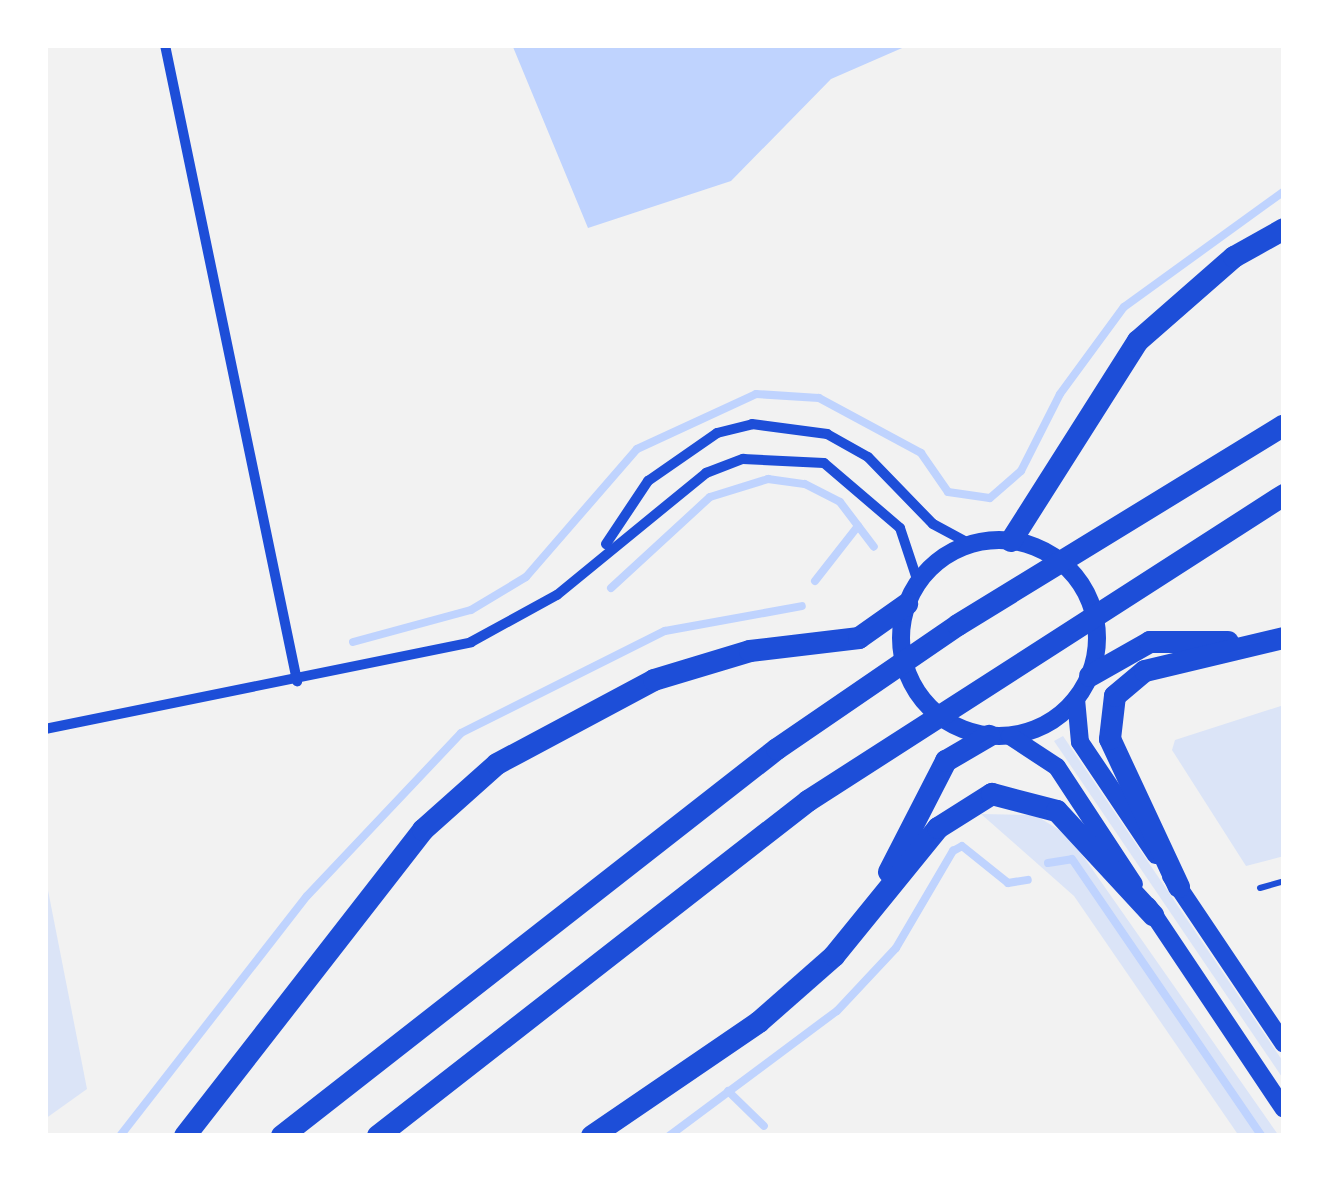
<!DOCTYPE html>
<style>
body{margin:0}
#map{position:relative;width:1329px;height:1181px;overflow:hidden;background:#f2f2f2;font-family:Commissioner,sans-serif}
div>[style]{position:absolute}
[style*='--x']{left:calc(var(--x)*1px);top:calc(var(--y)*1px);width:calc(var(--w)*1px);rotate:calc(var(--a)*1deg)}
.green>*{inset:0;background:#dbe4f7}
.water>*{inset:0;background:#bfd3fe}
.stream>*{height:8px;margin:-4px;padding:0 4px;transform-origin:4px;border-radius:4px;background:#bfd3fe}
.service>*{height:6px;margin:-3px;padding:0 3px;transform-origin:3px;border-radius:3px;background:#1d4ed8}
.minor>*{height:10px;margin:-5px;padding:0 5px;transform-origin:5px;border-radius:5px;background:#1d4ed8}
.secondary>*{height:18px;margin:-9px;padding:0 9px;transform-origin:9px;border-radius:9px;background:#1d4ed8}
.secondary>.ring{margin:-9px;padding:0;box-sizing:content-box;background:none;border:18px solid #1d4ed8;border-radius:50%}
.motorway>*{height:22px;margin:-11px;padding:0 11px;transform-origin:11px;border-radius:11px;background:#1d4ed8}
span{translate:-50% -50%;white-space:nowrap;text-align:center;line-height:1.15;-webkit-text-stroke:8px #fff;paint-order:stroke}
.frame{position:absolute;inset:0;border:48px solid #fff;pointer-events:none}
</style>
<div id="map">
<div class="green">
<i style="clip-path:polygon(1284px 705px,1284px 856px,1246px 866px,1172px 750px,1175px 740px)"></i>
<i style="clip-path:polygon(1063px 736px,1284px 1063px,1284px 1080px,1054px 741px)"></i>
<i style="clip-path:polygon(981px 814px,1035px 815px,1069px 836px,1279px 1136px,1239px 1136px,1074px 896px)"></i>
<i style="clip-path:polygon(45px 875px,87px 1089px,45px 1119px)"></i>
</div>
<div class="water">
<i style="clip-path:polygon(909px 45px,831px 79px,731px 181px,588px 228px,513px 47px)"></i>
</div>
<div class="stream">
<i style="--x:815;--y:581;--w:70;--a:-52"></i>
<i style="--x:611;--y:588;--w:134;--a:-42.6"></i>
<i style="--x:710;--y:497;--w:61;--a:-17.2"></i>
<i style="--x:768;--y:479;--w:37;--a:8"></i>
<i style="--x:805;--y:484;--w:39;--a:27"></i>
<i style="--x:840;--y:502;--w:56;--a:52.9"></i>
<i style="--x:353;--y:642;--w:122;--a:-15.2"></i>
<i style="--x:471;--y:610;--w:64;--a:-31"></i>
<i style="--x:526;--y:577;--w:169;--a:-49.1"></i>
<i style="--x:637;--y:449;--w:131;--a:-24.8"></i>
<i style="--x:756;--y:394;--w:63;--a:3.6"></i>
<i style="--x:819;--y:398;--w:116;--a:28.3"></i>
<i style="--x:921;--y:453;--w:47;--a:55.3"></i>
<i style="--x:948;--y:492;--w:42;--a:8.1"></i>
<i style="--x:990;--y:498;--w:41;--a:-41.1"></i>
<i style="--x:1021;--y:471;--w:86;--a:-63.1"></i>
<i style="--x:1060;--y:394;--w:108;--a:-53.7"></i>
<i style="--x:1124;--y:307;--w:198;--a:-35.9"></i>
<i style="--x:1048;--y:863;--w:24;--a:-9"></i>
<i style="--x:1072;--y:859;--w:336;--a:55.6"></i>
<i style="--x:728;--y:1091;--w:50;--a:44.2"></i>
<i style="--x:120;--y:1136;--w:304;--a:-52.1"></i>
<i style="--x:307;--y:896;--w:224;--a:-46.6"></i>
<i style="--x:461;--y:733;--w:228;--a:-26.6"></i>
<i style="--x:665;--y:631;--w:139;--a:-10.3"></i>
<i style="--x:669;--y:1136;--w:209;--a:-36.7"></i>
<i style="--x:837;--y:1011;--w:86;--a:-46.9"></i>
<i style="--x:896;--y:948;--w:113;--a:-59.6"></i>
<i style="--x:953;--y:851;--w:10;--a:-29"></i>
<i style="--x:962;--y:846;--w:59;--a:38.8"></i>
<i style="--x:1008;--y:883;--w:20;--a:-9"></i>
</div>
<div class="service">
<i style="--x:1260;--y:888;--w:25;--a:-16"></i>
</div>
<div class="minor">
<i style="--x:165;--y:45;--w:650;--a:78.27"></i>
<i style="--x:606;--y:544;--w:76;--a:-56.3"></i>
<i style="--x:648;--y:481;--w:84;--a:-34.8"></i>
<i style="--x:717;--y:433;--w:36;--a:-14"></i>
<i style="--x:752;--y:424;--w:76;--a:7.6"></i>
<i style="--x:827;--y:434;--w:47;--a:29.3"></i>
<i style="--x:868;--y:457;--w:93;--a:45.9"></i>
<i style="--x:933;--y:524;--w:42;--a:28.4"></i>
<i style="--x:45;--y:729;--w:435;--a:-11.5"></i>
<i style="--x:471;--y:642;--w:98;--a:-28.7"></i>
<i style="--x:557;--y:595;--w:193;--a:-39.3"></i>
<i style="--x:706;--y:473;--w:40;--a:-21"></i>
<i style="--x:743;--y:459;--w:81;--a:2.8"></i>
<i style="--x:824;--y:463;--w:100;--a:40.5"></i>
<i style="--x:900;--y:528;--w:57;--a:71.6"></i>
</div>
<div class="secondary">
<i class="ring" style="left:901px;top:540px;width:178px;height:178px"></i>
<i style="--x:1076;--y:699;--w:43;--a:84.7"></i>
<i style="--x:1080;--y:742;--w:136;--a:56.1"></i>
<i style="--x:1010;--y:736;--w:56;--a:33.4"></i>
<i style="--x:1057;--y:767;--w:140;--a:56.7"></i>
<i style="--x:1171;--y:876;--w:202;--a:56.1"></i>
<i style="--x:1148;--y:906;--w:244;--a:56.2"></i>
</div>
<div class="motorway">
<i style="--x:1011;--y:541;--w:237;--a:-57.6"></i>
<i style="--x:1138;--y:341;--w:128;--a:-41.2"></i>
<i style="--x:1234;--y:257;--w:57;--a:-29.2"></i>
<i style="--x:1090;--y:676;--w:69;--a:-29.5"></i>
<i style="--x:1150;--y:642;--w:78;--a:0"></i>
<i style="--x:889;--y:872;--w:125;--a:-62.8"></i>
<i style="--x:946;--y:761;--w:50;--a:-30.2"></i>
<i style="--x:1179;--y:887;--w:163;--a:-115"></i>
<i style="--x:1110;--y:739;--w:43;--a:-83.4"></i>
<i style="--x:1115;--y:696;--w:39;--a:-40"></i>
<i style="--x:1145;--y:671;--w:143;--a:-13.4"></i>
<i style="--x:185;--y:1136;--w:388;--a:-52.1"></i>
<i style="--x:423;--y:830;--w:99;--a:-41.7"></i>
<i style="--x:497;--y:764;--w:178;--a:-28.1"></i>
<i style="--x:654;--y:680;--w:100;--a:-16.8"></i>
<i style="--x:750;--y:651;--w:110;--a:-6.8"></i>
<i style="--x:859;--y:638;--w:59;--a:-35.3"></i>
<i style="--x:282;--y:1136;--w:628;--a:-38.02"></i>
<i style="--x:777;--y:749;--w:219;--a:-34.4"></i>
<i style="--x:958;--y:625;--w:382;--a:-31.5"></i>
<i style="--x:378;--y:1136;--w:545;--a:-37.92"></i>
<i style="--x:808;--y:801;--w:566;--a:-32.74"></i>
<i style="--x:592;--y:1136;--w:202;--a:-34.3"></i>
<i style="--x:759;--y:1022;--w:100;--a:-41.3"></i>
<i style="--x:834;--y:956;--w:165;--a:-50.9"></i>
<i style="--x:938;--y:828;--w:64;--a:-32.2"></i>
<i style="--x:992;--y:794;--w:67;--a:14.7"></i>
<i style="--x:1057;--y:811;--w:142;--a:47.3"></i>
</div>
<div class="frame"></div>
</div>
